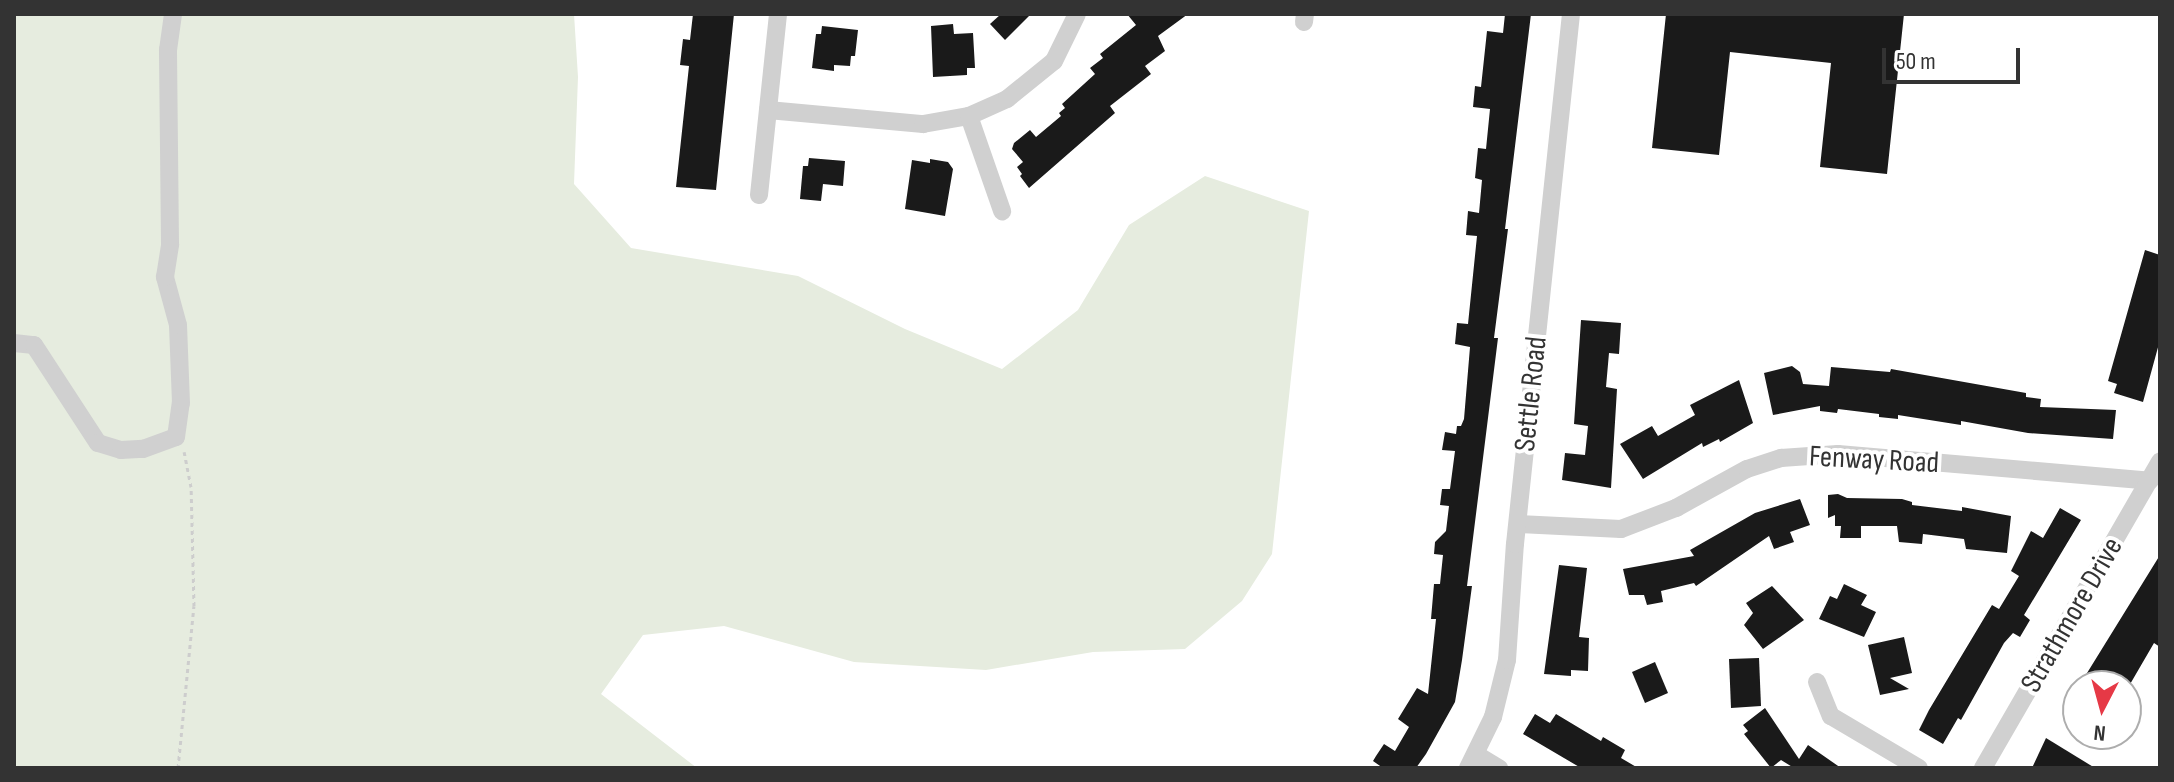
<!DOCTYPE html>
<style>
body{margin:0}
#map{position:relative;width:2174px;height:782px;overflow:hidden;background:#fff;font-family:"Sofia Sans Condensed",sans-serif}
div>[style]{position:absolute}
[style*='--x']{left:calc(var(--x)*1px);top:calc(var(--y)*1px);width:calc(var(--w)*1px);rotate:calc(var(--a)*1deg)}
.green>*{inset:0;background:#e6ecdf}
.building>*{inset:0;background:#1a1a1a}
.path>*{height:3px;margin-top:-1.5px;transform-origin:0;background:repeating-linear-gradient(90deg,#cdcdcd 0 4px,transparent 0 8px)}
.minor>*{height:18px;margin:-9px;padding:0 9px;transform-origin:9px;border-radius:9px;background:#d0d0d0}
span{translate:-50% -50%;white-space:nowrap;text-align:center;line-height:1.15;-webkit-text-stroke:8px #fff;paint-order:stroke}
.street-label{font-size:30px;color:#333}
.frame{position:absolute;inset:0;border:16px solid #333;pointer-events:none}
.north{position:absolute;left:2062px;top:670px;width:80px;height:80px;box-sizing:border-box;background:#fff;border:2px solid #adadad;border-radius:50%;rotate:186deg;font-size:22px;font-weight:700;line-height:32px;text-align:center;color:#333}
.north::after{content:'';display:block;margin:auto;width:28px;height:36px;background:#e63946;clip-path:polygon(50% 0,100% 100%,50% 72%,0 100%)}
.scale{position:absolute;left:1882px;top:48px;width:138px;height:36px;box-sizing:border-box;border:4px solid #333;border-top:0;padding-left:10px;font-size:24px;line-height:28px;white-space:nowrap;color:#333;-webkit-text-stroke:6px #fff;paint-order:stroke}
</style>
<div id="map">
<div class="green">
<i style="clip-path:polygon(14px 14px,574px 14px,578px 77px,574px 184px,631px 248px,798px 276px,905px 329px,1002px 369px,1078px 310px,1129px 225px,1205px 176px,1309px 211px,1272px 554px,1242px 601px,1185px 649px,1093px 652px,986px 670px,854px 662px,724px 626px,643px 635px,601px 694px,697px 768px,14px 768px)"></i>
</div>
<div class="building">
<i style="clip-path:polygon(693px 14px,734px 14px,716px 190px,676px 187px,689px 66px,680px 65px,683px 39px,690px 40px)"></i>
<i style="clip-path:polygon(1001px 14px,1031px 14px,1005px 40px,990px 24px)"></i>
<i style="clip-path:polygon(1127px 14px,1188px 14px,1158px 36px,1165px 51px,1145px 66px,1151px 74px,1110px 106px,1115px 113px,1029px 188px,1020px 176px,1022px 174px,1017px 167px,1023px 162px,1012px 149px,1014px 143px,1030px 130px,1036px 137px,1061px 116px,1059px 113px,1065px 108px,1062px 104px,1095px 74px,1090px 68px,1103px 58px,1100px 54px,1136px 25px)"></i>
<i style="clip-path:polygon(1505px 14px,1531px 14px,1505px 229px,1508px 229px,1494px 338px,1498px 338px,1467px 586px,1472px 586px,1462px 660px,1455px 702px,1426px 754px,1416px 768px,1383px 768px,1373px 761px,1376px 756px,1384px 744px,1395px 751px,1409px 727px,1398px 719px,1417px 688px,1428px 694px,1436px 619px,1431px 619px,1434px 584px,1440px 584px,1443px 555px,1434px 554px,1435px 542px,1446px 531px,1449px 506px,1440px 505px,1442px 489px,1450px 489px,1455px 451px,1442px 450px,1445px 432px,1456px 434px,1457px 426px,1461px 426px,1464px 419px,1470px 347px,1455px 344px,1457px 323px,1468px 324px,1477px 236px,1466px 235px,1468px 211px,1479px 213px,1482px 180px,1475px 178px,1478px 148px,1486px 149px,1490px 109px,1473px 107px,1475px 86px,1481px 87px,1487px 31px,1503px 33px)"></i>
<i style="clip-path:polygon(1666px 14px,1904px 14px,1887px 174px,1820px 167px,1831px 63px,1730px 52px,1719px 155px,1652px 148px)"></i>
<i style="clip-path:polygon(953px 24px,954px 34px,973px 33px,975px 68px,967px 68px,967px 75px,933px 77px,931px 26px)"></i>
<i style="clip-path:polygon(822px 26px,858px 30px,855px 56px,851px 56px,850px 66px,834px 65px,834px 71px,812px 68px,816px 34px,821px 34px)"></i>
<i style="clip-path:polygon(809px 158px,845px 161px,843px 186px,823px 184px,821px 201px,800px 199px,803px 166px,808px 166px)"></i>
<i style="clip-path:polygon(930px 159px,948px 162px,953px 169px,945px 216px,905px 209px,912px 160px,930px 163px)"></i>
<i style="clip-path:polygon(2145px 250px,2160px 255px,2160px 340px,2143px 402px,2114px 393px,2117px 384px,2108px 381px)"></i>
<i style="clip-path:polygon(1581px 320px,1621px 323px,1619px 354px,1609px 353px,1606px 387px,1617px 389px,1611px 488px,1562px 480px,1565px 453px,1585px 455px,1588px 426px,1574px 424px)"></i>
<i style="clip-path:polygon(1792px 366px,1800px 372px,1803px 384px,1829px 386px,1831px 367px,1890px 372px,1891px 369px,2026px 393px,2026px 397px,2041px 399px,2040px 407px,2116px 410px,2113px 439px,2028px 433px,1961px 421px,1961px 425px,1898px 415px,1898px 419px,1879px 417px,1879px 414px,1838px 409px,1837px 413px,1820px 411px,1820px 406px,1773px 415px,1764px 373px)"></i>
<i style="clip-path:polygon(1739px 380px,1753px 423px,1720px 442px,1719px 439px,1703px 447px,1702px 443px,1643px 479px,1620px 444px,1652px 426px,1658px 436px,1695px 415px,1690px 405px)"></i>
<i style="clip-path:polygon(1838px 494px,1847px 498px,1902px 499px,1912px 502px,1912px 505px,1962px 511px,1962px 507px,2011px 516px,2007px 553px,1966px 549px,1964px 539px,1923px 534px,1922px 544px,1899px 542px,1897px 526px,1861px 526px,1861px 538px,1840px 538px,1841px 526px,1835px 526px,1835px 515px,1828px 518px,1828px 495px)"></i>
<i style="clip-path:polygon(1800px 499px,1810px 525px,1790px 532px,1794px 542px,1774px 549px,1769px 536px,1696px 586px,1694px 583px,1661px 591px,1663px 602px,1647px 605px,1644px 595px,1629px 595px,1623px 569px,1694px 556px,1690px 550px,1755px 513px)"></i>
<i style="clip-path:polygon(2060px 508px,2081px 520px,2024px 615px,2030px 620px,2020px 637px,2013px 633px,2004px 643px,1961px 720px,1958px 718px,1943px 744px,1919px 730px,1929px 710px,1992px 605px,1999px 609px,2019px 576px,2011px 571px,2031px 531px,2043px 538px)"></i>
<i style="clip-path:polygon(2160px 555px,2160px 647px,2154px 643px,2129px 686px,2079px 686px)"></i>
<i style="clip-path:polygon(1559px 565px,1587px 568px,1579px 637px,1589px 638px,1588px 671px,1571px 670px,1571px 676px,1544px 674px)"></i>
<i style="clip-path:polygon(1844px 584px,1867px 595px,1861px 605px,1876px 612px,1864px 637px,1819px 619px,1830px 596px,1837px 599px)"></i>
<i style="clip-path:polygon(1772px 586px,1804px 620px,1763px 649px,1744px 625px,1753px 613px,1746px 603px)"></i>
<i style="clip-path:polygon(1904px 637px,1912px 673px,1890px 678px,1909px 689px,1880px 695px,1868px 645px)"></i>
<i style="clip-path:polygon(1759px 658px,1761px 706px,1731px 708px,1729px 659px)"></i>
<i style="clip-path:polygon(1655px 662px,1668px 693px,1645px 703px,1632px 672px)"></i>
<i style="clip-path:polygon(1765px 708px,1799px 759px,1808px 745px,1841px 768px,1794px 768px,1781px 760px,1771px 768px,1744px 734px,1748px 731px,1743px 725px)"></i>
<i style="clip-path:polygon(1535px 714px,1550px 723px,1556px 714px,1601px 741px,1603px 737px,1625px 750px,1621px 758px,1638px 768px,1581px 768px,1523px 734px)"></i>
<i style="clip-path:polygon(2046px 738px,2095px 768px,2032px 768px)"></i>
</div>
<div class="path">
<i style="--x:178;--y:768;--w:163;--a:-84.4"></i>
<i style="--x:194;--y:606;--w:119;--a:-91.4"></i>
<i style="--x:191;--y:487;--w:36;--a:-101"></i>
</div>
<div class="minor">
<i style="--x:1304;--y:22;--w:8;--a:-83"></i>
<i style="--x:768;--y:110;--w:156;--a:5.2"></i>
<i style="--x:923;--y:124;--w:47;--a:-9.9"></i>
<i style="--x:969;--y:116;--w:42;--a:-24.1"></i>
<i style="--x:1007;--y:99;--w:60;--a:-39"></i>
<i style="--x:1054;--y:61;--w:52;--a:-63.9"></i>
<i style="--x:969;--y:116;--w:101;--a:70.8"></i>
<i style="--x:759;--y:195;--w:182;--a:-84"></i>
<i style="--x:14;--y:343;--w:20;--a:6"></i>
<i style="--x:34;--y:345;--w:117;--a:56.9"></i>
<i style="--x:98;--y:443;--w:24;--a:17"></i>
<i style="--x:121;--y:450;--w:22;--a:-3"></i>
<i style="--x:143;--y:449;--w:35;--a:-20"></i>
<i style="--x:176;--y:437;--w:34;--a:-82"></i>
<i style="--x:181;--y:403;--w:78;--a:-92.2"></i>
<i style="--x:178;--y:325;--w:50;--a:-105.2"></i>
<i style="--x:165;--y:277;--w:33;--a:-81"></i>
<i style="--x:170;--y:244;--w:194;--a:-90.6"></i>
<i style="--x:168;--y:50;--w:36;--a:-82"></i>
<i style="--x:1518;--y:524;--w:103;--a:2.8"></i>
<i style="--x:1621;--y:529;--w:59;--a:-20.9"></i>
<i style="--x:1676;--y:508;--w:81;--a:-28.8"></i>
<i style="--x:1747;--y:469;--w:36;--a:-18"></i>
<i style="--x:1781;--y:458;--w:57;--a:-4"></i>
<i style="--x:1838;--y:454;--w:313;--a:4.9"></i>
<i style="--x:1817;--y:682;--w:37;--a:68"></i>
<i style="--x:1831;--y:716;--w:102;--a:30.6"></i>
<i style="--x:1477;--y:755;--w:26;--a:31"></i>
<i style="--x:1468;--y:768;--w:57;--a:-63.9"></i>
<i style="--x:1493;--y:717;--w:59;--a:-76.2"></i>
<i style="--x:1507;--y:660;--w:116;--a:-86.1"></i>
<i style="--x:1515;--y:544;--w:533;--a:-83.97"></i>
<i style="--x:1983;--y:768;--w:354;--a:-60"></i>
</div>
<div class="street-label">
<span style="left:1531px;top:394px;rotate:-84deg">Settle Road</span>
<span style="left:1874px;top:460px;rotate:3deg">Fenway Road</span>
<span style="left:2072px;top:615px;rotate:-60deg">Strathmore Drive</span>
</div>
<div class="frame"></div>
<div class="north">N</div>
<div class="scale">50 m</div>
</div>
